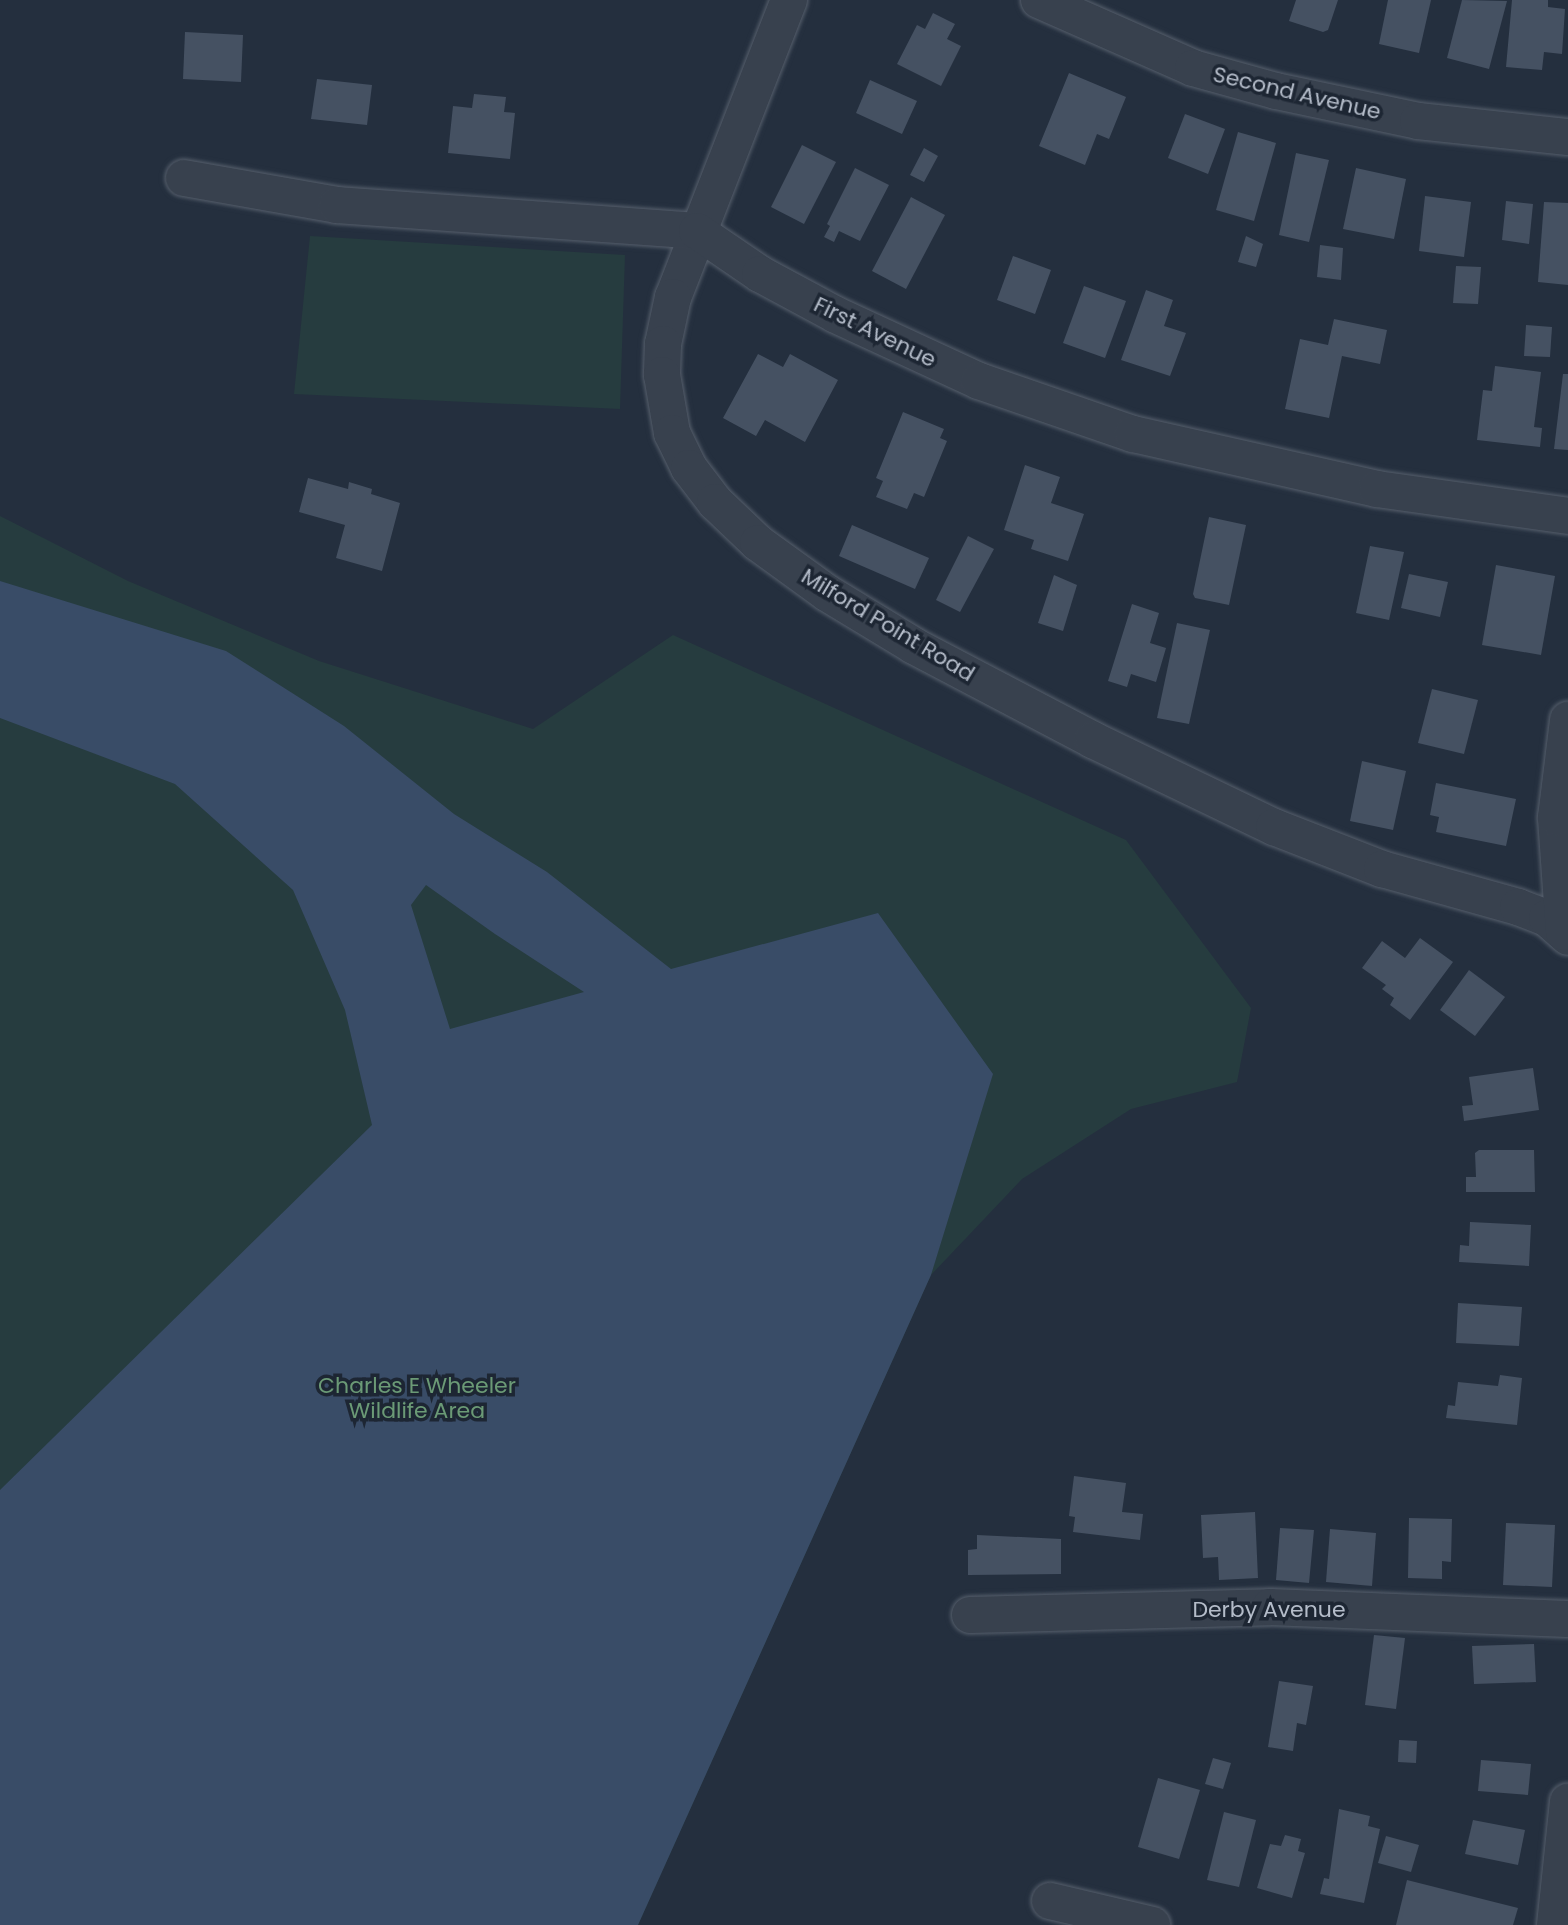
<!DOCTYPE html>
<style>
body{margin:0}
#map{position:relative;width:1568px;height:1925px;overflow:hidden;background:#242f3e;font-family:Poppins,sans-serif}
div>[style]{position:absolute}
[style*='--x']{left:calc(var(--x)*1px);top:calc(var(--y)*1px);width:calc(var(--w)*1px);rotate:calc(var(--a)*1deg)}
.green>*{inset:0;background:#263c3f}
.water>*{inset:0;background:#394c67}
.building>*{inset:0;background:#455162}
.roads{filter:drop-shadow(0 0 2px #565f6c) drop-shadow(0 0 2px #565f6c)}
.minor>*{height:36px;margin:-18px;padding:0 18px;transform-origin:18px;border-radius:18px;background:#38414e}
span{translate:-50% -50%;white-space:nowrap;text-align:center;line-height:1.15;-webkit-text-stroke:7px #1d2633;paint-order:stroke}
.street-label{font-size:22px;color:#b4bcc9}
.park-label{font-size:22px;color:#6b9a76}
</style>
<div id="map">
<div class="green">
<i style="clip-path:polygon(310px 236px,625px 255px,620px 409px,294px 394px)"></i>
<i style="clip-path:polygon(0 516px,128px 581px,319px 661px,533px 729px,673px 635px,1126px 840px,1251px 1008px,1237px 1082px,1131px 1109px,1022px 1179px,931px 1275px,638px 1925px,0 1925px)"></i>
</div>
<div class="water">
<i style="clip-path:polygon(evenodd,0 581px,226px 651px,344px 726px,454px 814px,547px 872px,671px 969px,878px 913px,993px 1074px,931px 1275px,638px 1925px,0 1925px,0 1490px,372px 1125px,345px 1010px,293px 890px,175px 784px,0 718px,0 581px,426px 885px,495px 934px,584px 992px,450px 1029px,411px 905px,426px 885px)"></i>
</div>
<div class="building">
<i style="clip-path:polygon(1296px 0,1338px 0,1328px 30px,1323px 32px,1289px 21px)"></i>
<i style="clip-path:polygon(1388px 0,1431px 0,1419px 53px,1379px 44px)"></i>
<i style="clip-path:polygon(1462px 0,1507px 1px,1489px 69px,1447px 58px)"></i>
<i style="clip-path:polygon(1512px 0,1548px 0,1548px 7px,1565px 9px,1562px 54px,1544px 52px,1542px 70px,1506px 67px)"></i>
<i style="clip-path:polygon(933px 13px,955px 24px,947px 39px,961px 46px,941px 86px,897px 64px,917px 25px,925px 29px)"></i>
<i style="clip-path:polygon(185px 32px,243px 35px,241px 82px,183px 79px)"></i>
<i style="clip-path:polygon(1069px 73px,1126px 97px,1109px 139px,1097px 134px,1085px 165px,1039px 146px)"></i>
<i style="clip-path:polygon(317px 79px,372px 85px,367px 125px,311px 119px)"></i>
<i style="clip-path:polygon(870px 80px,917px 101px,902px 134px,856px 113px)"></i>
<i style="clip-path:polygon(474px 94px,506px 97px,504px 112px,515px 113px,510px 159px,448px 153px,453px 106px,472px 108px)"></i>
<i style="clip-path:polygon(1185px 114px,1225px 129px,1208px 174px,1168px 158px)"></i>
<i style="clip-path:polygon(1238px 132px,1276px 143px,1254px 221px,1216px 210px)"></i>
<i style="clip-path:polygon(802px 145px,836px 162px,804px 224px,771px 207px)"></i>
<i style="clip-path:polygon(924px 148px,938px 156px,924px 182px,910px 175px)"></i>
<i style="clip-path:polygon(1296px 153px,1329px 160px,1309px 242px,1279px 235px)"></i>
<i style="clip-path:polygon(855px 168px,889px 185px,860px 241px,839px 231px,834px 242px,824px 237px,830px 226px,827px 224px)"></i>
<i style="clip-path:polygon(1356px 168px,1406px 179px,1394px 239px,1343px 229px)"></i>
<i style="clip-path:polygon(1425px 196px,1471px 202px,1464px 257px,1419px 251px)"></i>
<i style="clip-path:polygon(911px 197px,945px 215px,906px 289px,872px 271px)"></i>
<i style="clip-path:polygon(1506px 201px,1533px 204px,1529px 244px,1502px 240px)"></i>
<i style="clip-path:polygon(1544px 202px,1568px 203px,1568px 285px,1538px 282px)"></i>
<i style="clip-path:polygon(1246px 236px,1263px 244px,1256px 267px,1238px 262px)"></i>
<i style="clip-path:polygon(1320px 245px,1343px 248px,1341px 280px,1317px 277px)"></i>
<i style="clip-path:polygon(1013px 256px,1051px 270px,1035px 314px,997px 300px)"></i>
<i style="clip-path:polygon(1456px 266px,1481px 267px,1478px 304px,1453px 303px)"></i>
<i style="clip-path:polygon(1084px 286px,1126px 301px,1105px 358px,1063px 343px)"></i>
<i style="clip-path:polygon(1146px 290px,1173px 300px,1164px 326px,1186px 333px,1170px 376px,1121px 360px)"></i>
<i style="clip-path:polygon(1334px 319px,1387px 330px,1380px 364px,1342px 356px,1329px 418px,1285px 409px,1300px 339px,1328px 345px)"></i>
<i style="clip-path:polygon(1526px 325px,1552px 327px,1550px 357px,1524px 356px)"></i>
<i style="clip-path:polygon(758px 354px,783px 367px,790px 354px,838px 380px,805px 442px,765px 420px,756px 436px,723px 418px)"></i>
<i style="clip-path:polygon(1495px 366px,1541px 372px,1534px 427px,1542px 428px,1540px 447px,1477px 440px,1483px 390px,1492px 391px)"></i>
<i style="clip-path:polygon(1563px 374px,1568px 374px,1568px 450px,1554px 449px)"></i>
<i style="clip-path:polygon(903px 412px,944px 429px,940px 438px,947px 441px,924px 497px,914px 493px,907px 509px,876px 497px,883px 481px,876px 478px)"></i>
<i style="clip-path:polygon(1025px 465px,1060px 477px,1051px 503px,1084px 514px,1068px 561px,1031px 549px,1034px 540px,1004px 530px)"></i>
<i style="clip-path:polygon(308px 478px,348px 489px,349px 482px,372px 489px,371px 494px,400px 503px,382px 571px,336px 558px,345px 525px,299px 512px)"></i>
<i style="clip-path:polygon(1209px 517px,1246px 525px,1229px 605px,1195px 598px,1193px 594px)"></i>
<i style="clip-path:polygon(852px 525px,929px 558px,915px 589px,839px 556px)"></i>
<i style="clip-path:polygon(968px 536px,994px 549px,960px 612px,936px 600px)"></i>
<i style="clip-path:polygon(1370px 546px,1404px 552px,1389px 620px,1356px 613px)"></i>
<i style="clip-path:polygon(1496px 565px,1555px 576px,1541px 655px,1482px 645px)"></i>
<i style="clip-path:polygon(1409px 574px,1448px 582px,1440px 617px,1401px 608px)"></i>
<i style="clip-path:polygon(1054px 575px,1077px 585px,1063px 631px,1038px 623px)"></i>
<i style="clip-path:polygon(1132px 604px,1159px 613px,1150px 643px,1166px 648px,1156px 682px,1131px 674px,1127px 687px,1108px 681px)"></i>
<i style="clip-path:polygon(1177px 623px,1210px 630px,1189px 724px,1157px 718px)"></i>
<i style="clip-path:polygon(1432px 689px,1478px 700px,1464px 754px,1418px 743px)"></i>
<i style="clip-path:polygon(1362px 761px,1406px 771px,1393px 830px,1350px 821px)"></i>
<i style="clip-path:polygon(1436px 783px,1516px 799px,1506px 846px,1436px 832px,1439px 817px,1430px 815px)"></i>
<i style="clip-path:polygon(1420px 938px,1453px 962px,1410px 1020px,1390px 1005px,1394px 998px,1382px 989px,1386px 985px,1362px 968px,1382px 941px,1405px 958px)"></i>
<i style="clip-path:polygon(1469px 970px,1505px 997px,1475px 1036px,1440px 1010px)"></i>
<i style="clip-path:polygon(1533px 1068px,1539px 1110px,1464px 1121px,1462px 1106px,1473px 1105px,1469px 1077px)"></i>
<i style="clip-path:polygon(1479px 1150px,1534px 1150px,1535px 1192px,1466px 1192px,1466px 1177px,1476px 1177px,1475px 1153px)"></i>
<i style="clip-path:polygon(1470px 1222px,1531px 1225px,1529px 1266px,1459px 1262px,1460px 1245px,1469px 1246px)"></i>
<i style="clip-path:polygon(1458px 1303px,1522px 1307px,1519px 1346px,1456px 1343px)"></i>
<i style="clip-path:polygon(1500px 1375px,1522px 1378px,1517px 1425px,1446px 1418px,1448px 1405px,1455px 1406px,1458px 1382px,1498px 1386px)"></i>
<i style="clip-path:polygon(1074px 1476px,1126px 1483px,1122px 1512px,1143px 1514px,1140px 1540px,1073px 1532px,1075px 1517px,1069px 1516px)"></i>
<i style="clip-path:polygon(1255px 1512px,1258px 1578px,1219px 1580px,1218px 1557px,1203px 1558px,1201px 1515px)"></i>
<i style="clip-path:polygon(1409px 1518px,1452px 1519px,1451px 1562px,1442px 1561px,1442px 1579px,1408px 1578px)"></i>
<i style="clip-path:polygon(1506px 1523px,1555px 1525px,1552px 1587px,1503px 1585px)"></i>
<i style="clip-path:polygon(1280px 1528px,1314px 1530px,1309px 1583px,1276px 1580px)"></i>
<i style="clip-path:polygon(1330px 1529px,1376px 1533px,1372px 1586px,1326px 1582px)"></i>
<i style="clip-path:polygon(977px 1535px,1061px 1539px,1061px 1574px,968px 1575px,968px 1550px,977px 1549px)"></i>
<i style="clip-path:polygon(1374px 1635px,1405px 1638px,1396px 1709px,1365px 1705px)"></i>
<i style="clip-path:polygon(1534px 1644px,1536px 1682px,1474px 1684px,1472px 1646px)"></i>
<i style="clip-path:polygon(1279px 1681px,1313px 1686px,1306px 1725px,1297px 1723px,1293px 1751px,1268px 1747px)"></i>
<i style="clip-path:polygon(1399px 1740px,1417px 1741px,1416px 1763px,1398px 1762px)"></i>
<i style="clip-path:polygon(1213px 1758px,1231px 1763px,1223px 1789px,1205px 1784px)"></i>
<i style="clip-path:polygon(1481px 1760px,1531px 1764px,1528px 1795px,1478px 1791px)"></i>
<i style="clip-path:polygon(1158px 1778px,1200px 1790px,1179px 1859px,1138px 1847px)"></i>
<i style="clip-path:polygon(1339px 1809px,1370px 1816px,1368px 1826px,1380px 1829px,1364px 1903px,1320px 1894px,1324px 1878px,1329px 1879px)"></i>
<i style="clip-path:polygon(1224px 1812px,1256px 1820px,1239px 1887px,1207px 1880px)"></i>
<i style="clip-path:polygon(1473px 1820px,1525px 1830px,1518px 1865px,1465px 1854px)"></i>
<i style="clip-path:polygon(1285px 1835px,1301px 1839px,1298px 1851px,1305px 1853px,1292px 1898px,1257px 1888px,1270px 1844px,1281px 1846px)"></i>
<i style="clip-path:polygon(1386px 1836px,1419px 1845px,1411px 1872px,1378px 1863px)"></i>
<i style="clip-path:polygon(1407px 1880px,1518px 1908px,1513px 1925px,1396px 1925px)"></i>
</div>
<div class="roads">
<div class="minor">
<i style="--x:789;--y:0;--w:319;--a:111.3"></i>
<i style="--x:673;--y:297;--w:48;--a:102"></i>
<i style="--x:663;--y:344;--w:31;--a:92"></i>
<i style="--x:662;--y:375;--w:59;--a:80.2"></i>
<i style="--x:672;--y:433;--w:39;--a:64"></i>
<i style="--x:689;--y:468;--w:43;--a:52.6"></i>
<i style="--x:715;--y:502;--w:59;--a:43.6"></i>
<i style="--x:758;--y:543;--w:85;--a:35.9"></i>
<i style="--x:827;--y:593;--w:102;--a:31.3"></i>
<i style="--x:914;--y:646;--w:202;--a:27.7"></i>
<i style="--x:1093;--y:740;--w:201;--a:25.7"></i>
<i style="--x:1274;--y:827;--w:116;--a:21.3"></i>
<i style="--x:1382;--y:869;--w:141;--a:15.6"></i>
<i style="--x:1518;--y:907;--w:31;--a:21"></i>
<i style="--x:1547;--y:918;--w:28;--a:42"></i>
<i style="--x:1039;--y:0;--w:168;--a:23.8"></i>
<i style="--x:1193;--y:68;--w:86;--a:15.5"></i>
<i style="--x:1276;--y:91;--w:145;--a:11.9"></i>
<i style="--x:1418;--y:121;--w:151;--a:6.1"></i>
<i style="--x:184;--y:178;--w:155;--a:10"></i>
<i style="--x:337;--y:205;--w:361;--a:4.1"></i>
<i style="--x:697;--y:231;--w:76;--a:34.3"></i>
<i style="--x:760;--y:274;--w:86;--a:28.3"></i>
<i style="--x:836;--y:315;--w:157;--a:24.8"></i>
<i style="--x:979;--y:381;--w:163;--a:19"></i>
<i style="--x:1133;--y:434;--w:250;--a:12.7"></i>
<i style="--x:1377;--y:489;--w:193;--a:8"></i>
<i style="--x:1564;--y:932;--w:115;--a:-94"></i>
<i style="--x:1556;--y:817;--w:98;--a:-82.9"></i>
<i style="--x:970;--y:1615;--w:300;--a:-1.5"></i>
<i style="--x:1270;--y:1607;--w:298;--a:2.3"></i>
<i style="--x:1050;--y:1901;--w:105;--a:13.2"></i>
<i style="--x:1555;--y:1925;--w:124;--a:-84"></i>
</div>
</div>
<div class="street-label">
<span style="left:1297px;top:93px;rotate:13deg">Second Avenue</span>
<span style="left:875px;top:332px;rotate:26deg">First Avenue</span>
<span style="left:888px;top:625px;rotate:31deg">Milford Point Road</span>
<span style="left:1269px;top:1610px">Derby Avenue</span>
</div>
<div class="park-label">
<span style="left:417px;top:1398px">Charles E Wheeler<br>Wildlife Area</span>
</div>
</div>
